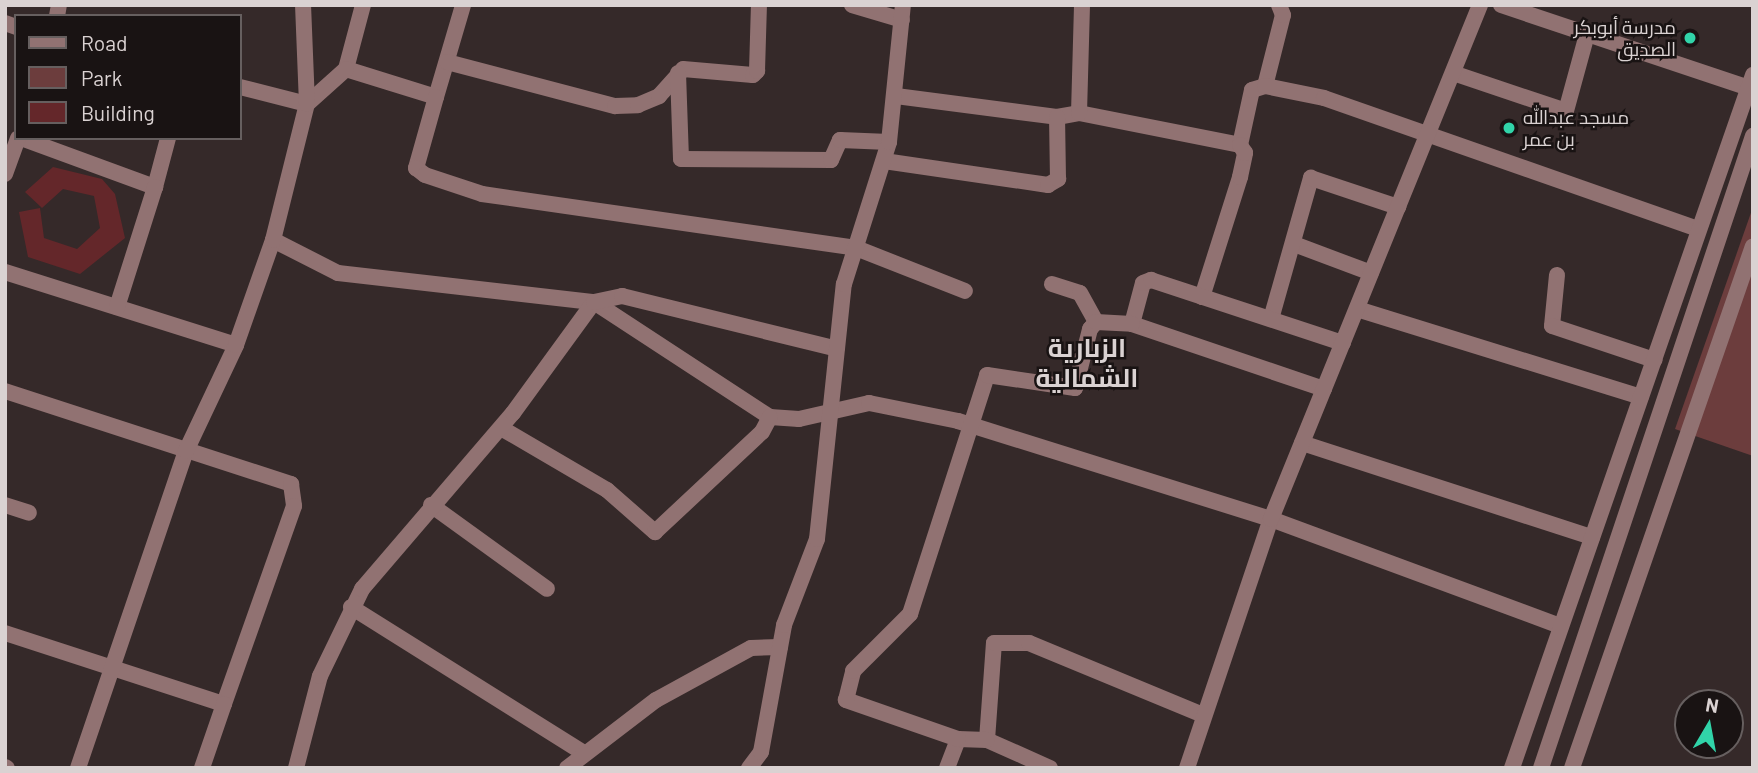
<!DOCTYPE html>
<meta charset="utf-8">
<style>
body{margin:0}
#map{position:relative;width:1758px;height:773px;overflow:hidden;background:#352929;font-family:Barlow,Cairo,sans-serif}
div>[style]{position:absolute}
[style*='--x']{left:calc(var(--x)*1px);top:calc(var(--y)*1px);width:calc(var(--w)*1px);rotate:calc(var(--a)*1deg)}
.green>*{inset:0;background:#6c3d3d}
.building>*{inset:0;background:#64272a}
.minor>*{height:16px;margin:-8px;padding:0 8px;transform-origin:8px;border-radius:8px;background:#917272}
.dots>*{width:19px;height:19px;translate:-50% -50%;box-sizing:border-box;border:4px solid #191313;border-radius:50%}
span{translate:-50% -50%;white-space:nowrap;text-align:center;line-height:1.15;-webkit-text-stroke:5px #191313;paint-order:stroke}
.poi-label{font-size:19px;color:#dad2d2}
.right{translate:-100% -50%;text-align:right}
.left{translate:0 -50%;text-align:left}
.district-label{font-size:26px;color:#dad2d2;font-weight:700}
.frame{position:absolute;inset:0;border:7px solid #dad2d2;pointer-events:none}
.legend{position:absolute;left:14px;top:14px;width:228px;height:126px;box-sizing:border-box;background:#191313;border:2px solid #665f5f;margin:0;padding:9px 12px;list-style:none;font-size:21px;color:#dad2d2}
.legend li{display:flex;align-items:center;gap:14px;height:35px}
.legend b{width:35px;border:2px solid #665f5f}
.north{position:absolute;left:1674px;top:689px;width:70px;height:70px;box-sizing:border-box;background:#191313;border:2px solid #665f5f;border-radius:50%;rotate:10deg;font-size:19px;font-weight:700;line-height:28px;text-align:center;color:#dad2d2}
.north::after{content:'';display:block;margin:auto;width:24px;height:32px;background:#31d4a9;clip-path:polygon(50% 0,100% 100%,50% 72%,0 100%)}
</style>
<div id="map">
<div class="green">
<i style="clip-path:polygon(1753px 207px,1753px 456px,1675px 429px)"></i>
</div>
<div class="building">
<i style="clip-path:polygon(53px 167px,102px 179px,115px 194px,125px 238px,80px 274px,28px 257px,19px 212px,40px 208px,44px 238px,77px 249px,100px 228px,94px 196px,63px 189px,42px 208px,25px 192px)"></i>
</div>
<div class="minor">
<i style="--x:363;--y:5;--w:66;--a:104.9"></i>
<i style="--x:346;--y:69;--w:94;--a:17.3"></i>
<i style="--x:436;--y:97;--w:96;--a:-73.6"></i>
<i style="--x:852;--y:5;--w:52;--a:16.7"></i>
<i style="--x:1501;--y:5;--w:262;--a:18.5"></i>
<i style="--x:57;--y:16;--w:11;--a:-80"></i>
<i style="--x:5;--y:23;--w:12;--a:20"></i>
<i style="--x:447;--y:62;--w:174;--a:14.7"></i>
<i style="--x:615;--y:106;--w:23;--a:-2"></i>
<i style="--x:638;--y:105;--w:23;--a:-23"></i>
<i style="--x:659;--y:96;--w:36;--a:-48"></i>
<i style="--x:683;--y:69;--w:70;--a:4.9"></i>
<i style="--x:753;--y:75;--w:6;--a:-45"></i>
<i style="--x:757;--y:71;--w:66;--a:-88.3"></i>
<i style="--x:678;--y:73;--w:86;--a:88"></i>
<i style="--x:681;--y:159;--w:150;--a:0.4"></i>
<i style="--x:831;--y:160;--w:22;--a:-66"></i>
<i style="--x:840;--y:140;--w:49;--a:2.3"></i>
<i style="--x:1453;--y:73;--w:119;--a:18.6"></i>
<i style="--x:1566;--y:111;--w:80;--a:-74.7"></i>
<i style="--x:1265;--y:86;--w:73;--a:-75.8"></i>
<i style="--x:1283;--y:15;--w:11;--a:-112"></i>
<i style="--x:240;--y:87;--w:69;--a:14.2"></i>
<i style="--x:307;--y:104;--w:52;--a:-41.9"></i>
<i style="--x:896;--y:96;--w:162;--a:7.4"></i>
<i style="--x:1057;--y:117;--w:22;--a:-10"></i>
<i style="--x:1079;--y:113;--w:164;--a:11.2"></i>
<i style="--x:1240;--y:145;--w:56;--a:-77.7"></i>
<i style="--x:1252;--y:90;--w:14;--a:-17"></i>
<i style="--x:1265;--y:86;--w:60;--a:11.5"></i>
<i style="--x:1324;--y:98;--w:397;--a:19.3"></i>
<i style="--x:436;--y:97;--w:74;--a:105.7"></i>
<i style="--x:416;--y:168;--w:11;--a:38"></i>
<i style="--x:425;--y:175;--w:60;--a:18.4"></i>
<i style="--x:482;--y:194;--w:378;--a:8.2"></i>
<i style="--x:856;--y:248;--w:117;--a:21.5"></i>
<i style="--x:1079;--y:113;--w:108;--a:-88.4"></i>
<i style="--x:21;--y:138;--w:143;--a:20.1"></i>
<i style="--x:155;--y:187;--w:51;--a:-75.1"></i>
<i style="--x:884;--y:161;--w:166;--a:8.3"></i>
<i style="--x:1048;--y:185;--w:12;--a:-31"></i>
<i style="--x:1058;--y:179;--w:62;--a:-90.9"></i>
<i style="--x:5;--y:174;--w:38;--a:-70"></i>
<i style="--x:273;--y:240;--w:73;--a:26.9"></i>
<i style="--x:338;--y:273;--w:258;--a:6.5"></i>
<i style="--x:594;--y:302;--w:210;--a:33.2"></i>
<i style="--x:770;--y:417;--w:29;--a:4"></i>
<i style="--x:799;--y:419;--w:72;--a:-12.9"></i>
<i style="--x:869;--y:403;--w:91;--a:11.4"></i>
<i style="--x:958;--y:421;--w:328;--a:17.4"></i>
<i style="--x:1271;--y:519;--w:309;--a:20.3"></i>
<i style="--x:1294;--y:244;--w:82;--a:20.6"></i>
<i style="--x:5;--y:272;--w:242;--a:17.5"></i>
<i style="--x:1557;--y:275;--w:51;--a:95.6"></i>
<i style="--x:1552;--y:326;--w:108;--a:18.4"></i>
<i style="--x:1052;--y:284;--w:29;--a:18"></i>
<i style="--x:1080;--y:293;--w:33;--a:61"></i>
<i style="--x:1202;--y:297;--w:126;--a:-72.4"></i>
<i style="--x:1240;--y:177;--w:25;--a:-78"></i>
<i style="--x:1245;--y:153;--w:9;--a:-122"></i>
<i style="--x:117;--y:307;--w:126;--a:-72.4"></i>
<i style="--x:1357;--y:309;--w:297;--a:17.2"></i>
<i style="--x:1271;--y:319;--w:147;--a:-74.2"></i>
<i style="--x:1311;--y:178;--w:92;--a:18.4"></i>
<i style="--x:1324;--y:389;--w:203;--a:-161.3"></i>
<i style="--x:1132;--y:324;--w:42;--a:-75"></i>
<i style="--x:1143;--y:283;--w:9;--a:-21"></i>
<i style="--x:1151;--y:280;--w:202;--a:18.2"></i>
<i style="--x:5;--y:391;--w:301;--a:18"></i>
<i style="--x:291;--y:484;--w:22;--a:82"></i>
<i style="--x:294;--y:506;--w:210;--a:109.5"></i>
<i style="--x:501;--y:428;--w:123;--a:30.3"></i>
<i style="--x:607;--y:490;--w:64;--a:41.2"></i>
<i style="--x:655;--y:532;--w:146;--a:-43.1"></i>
<i style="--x:762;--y:432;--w:17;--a:-62"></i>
<i style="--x:1302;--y:443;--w:305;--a:18"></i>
<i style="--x:5;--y:505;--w:25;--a:18"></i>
<i style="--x:431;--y:505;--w:143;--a:35.9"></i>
<i style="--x:351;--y:607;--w:275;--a:32.1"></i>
<i style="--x:5;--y:633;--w:230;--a:18"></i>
<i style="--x:224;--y:704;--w:68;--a:109"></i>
<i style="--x:987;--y:740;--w:97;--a:-85.9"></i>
<i style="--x:994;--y:643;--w:35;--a:0"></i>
<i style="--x:1029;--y:643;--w:188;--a:22.5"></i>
<i style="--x:5;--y:767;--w:2;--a:27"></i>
<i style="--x:78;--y:768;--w:335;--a:-71.2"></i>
<i style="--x:186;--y:451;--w:117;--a:-64.7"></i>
<i style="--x:236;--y:345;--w:111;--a:-70.6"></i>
<i style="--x:273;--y:240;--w:140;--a:-76"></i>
<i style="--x:307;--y:104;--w:99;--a:-92.3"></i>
<i style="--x:296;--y:768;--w:95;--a:-75.4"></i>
<i style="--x:320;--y:676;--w:97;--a:-64.2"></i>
<i style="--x:362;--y:589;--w:232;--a:-49.4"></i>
<i style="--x:513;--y:413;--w:137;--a:-53.9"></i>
<i style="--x:594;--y:302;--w:29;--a:-12"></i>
<i style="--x:622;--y:296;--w:221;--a:13.8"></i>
<i style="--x:567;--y:768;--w:112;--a:-37.4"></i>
<i style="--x:656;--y:700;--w:108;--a:-28.7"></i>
<i style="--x:751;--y:648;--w:29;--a:-2"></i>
<i style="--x:749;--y:768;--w:20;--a:-53"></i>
<i style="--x:761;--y:752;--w:129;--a:-79.7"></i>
<i style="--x:784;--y:625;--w:92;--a:-69"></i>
<i style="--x:817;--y:539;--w:256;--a:-84"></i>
<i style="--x:844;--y:284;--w:149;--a:-72.4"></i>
<i style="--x:889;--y:142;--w:138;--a:-84.2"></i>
<i style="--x:947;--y:768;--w:31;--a:-69"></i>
<i style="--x:1050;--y:768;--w:69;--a:-156"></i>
<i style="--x:987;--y:740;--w:29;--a:-178"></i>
<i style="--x:958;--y:739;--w:119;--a:-160.8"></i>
<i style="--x:846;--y:700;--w:30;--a:-76"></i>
<i style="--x:853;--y:671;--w:81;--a:-45"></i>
<i style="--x:910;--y:614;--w:251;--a:-72.1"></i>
<i style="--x:987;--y:375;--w:89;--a:8.4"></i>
<i style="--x:1075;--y:388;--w:61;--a:-75.7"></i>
<i style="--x:1090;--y:329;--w:9;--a:-49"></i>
<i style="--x:1096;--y:322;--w:36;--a:3"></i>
<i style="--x:1187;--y:768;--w:263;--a:-71.4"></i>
<i style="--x:1271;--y:519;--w:555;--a:-67.87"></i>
<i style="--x:1512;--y:768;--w:734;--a:-70.82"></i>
<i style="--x:1541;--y:768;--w:667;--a:-71.46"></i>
<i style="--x:1572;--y:768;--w:552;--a:-70.88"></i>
</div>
<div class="dots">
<i style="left:1690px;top:38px;background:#31d4a9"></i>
<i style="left:1509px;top:128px;background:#31d4a9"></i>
</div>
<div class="poi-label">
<span class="right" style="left:1676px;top:38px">مدرسة أبوبكر<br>الصديق</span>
<span class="left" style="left:1523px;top:128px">مسجد عبدالله<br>بن عمر</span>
</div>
<div class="district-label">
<span style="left:1087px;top:362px">الزبارية<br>الشمالية</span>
</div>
<div class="frame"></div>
<ul class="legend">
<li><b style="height:9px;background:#917272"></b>Road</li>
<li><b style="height:19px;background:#6c3d3d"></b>Park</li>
<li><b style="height:19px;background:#64272a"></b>Building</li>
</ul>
<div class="north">N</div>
</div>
